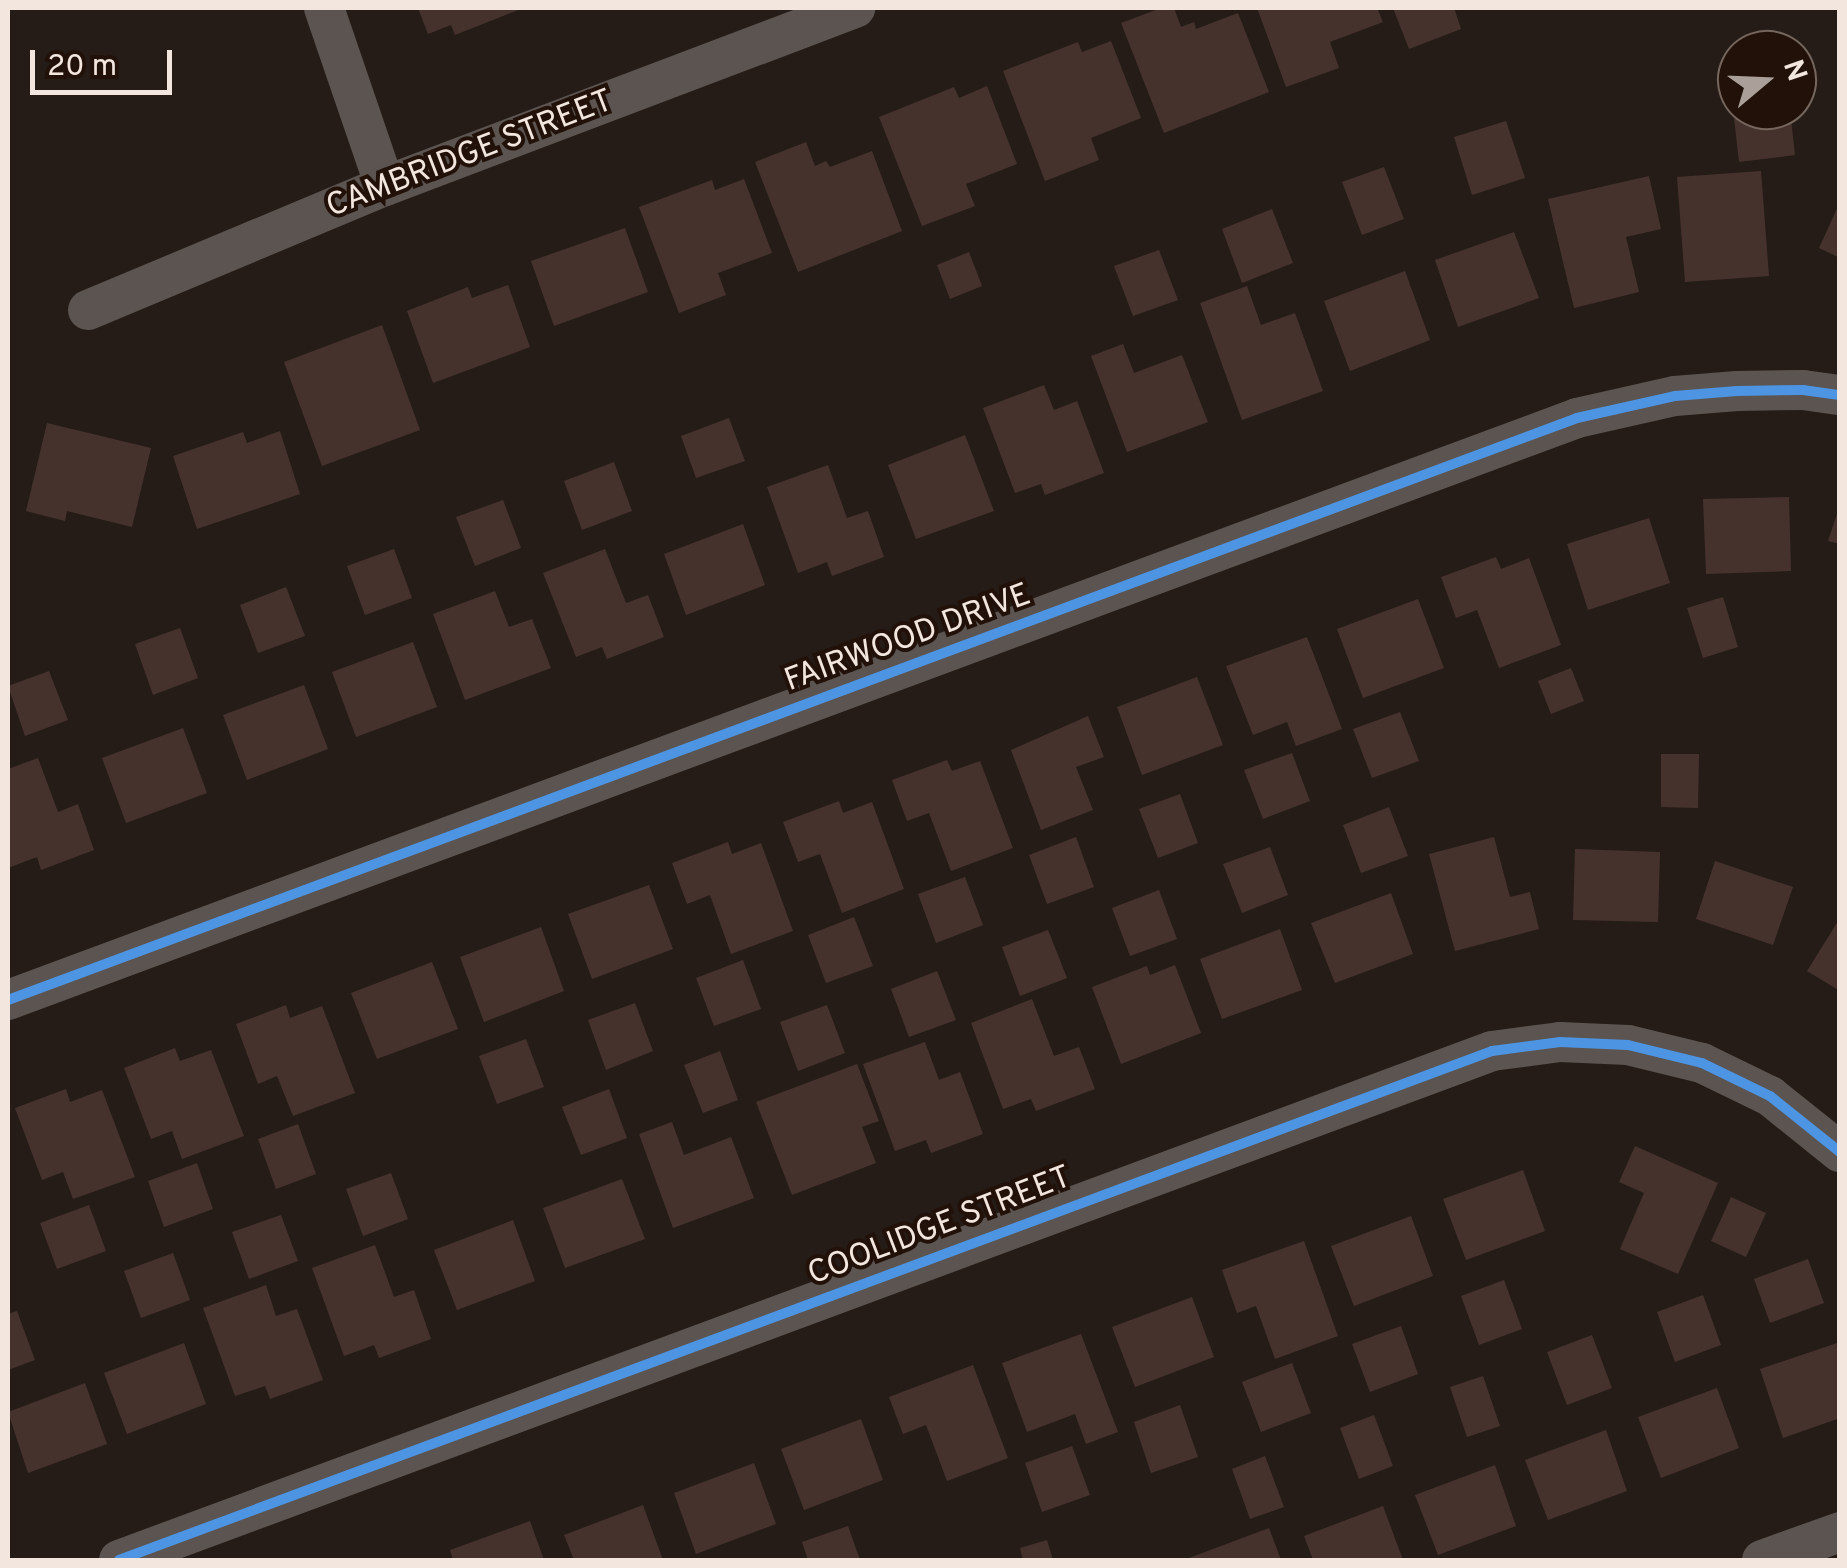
<!DOCTYPE html>
<style>
body{margin:0}
#map{position:relative;width:1847px;height:1568px;overflow:hidden;background:#251c17;font-family:Overpass,sans-serif}
div>[style]{position:absolute}
[style*='--x']{left:calc(var(--x)*1px);top:calc(var(--y)*1px);width:calc(var(--w)*1px);rotate:calc(var(--a)*1deg)}
.building>*{inset:0;background:#46322d}
.minor>*{height:40px;margin:-20px;padding:0 20px;transform-origin:20px;border-radius:20px;background:#5b5450}
.cycleway>*{height:10px;margin:-5px;padding:0 5px;transform-origin:5px;border-radius:5px;background:#4d94e3}
span{translate:-50% -50%;white-space:nowrap;text-align:center;line-height:1.15;-webkit-text-stroke:8px #211108;paint-order:stroke}
.street-label{font-size:32px;color:#f2e6df}
.frame{position:absolute;inset:0;border:10px solid #f2e6df;pointer-events:none}
.north{position:absolute;left:1717px;top:30px;width:100px;height:100px;box-sizing:border-box;background:#211108;border:2px solid #75665e;border-radius:50%;rotate:71deg;font-size:28px;font-weight:700;line-height:40px;text-align:center;color:#f2e6df}
.north::after{content:'';display:block;margin:auto;width:35px;height:45px;background:#aa9f99;clip-path:polygon(50% 0,100% 100%,50% 72%,0 100%)}
.scale{position:absolute;left:30px;top:50px;width:142px;height:45px;box-sizing:border-box;border:5px solid #f2e6df;border-top:0;padding-left:12px;font-size:30px;line-height:35px;white-space:nowrap;color:#f2e6df;-webkit-text-stroke:8px #211108;paint-order:stroke}
</style>
<div id="map">
<div class="building">
<i style="clip-path:polygon(418px 8px,523px 8px,455px 35px,451px 25px,428px 34px)"></i>
<i style="clip-path:polygon(1161px 8px,1174px 8px,1181px 27px,1194px 22px,1196px 29px,1238px 13px,1269px 92px,1164px 133px,1121px 23px)"></i>
<i style="clip-path:polygon(1257px 8px,1377px 8px,1383px 22px,1330px 42px,1339px 68px,1286px 87px)"></i>
<i style="clip-path:polygon(1393px 8px,1454px 8px,1461px 29px,1409px 49px)"></i>
<i style="clip-path:polygon(1111px 41px,1141px 118px,1091px 138px,1099px 160px,1045px 181px,1003px 71px,1078px 42px,1082px 52px)"></i>
<i style="clip-path:polygon(987px 86px,1017px 164px,966px 184px,975px 206px,922px 226px,879px 117px,954px 87px,959px 98px)"></i>
<i style="clip-path:polygon(1732px 100px,1737px 100px,1737px 110px,1790px 110px,1795px 155px,1739px 162px)"></i>
<i style="clip-path:polygon(1506px 121px,1525px 178px,1472px 195px,1454px 137px)"></i>
<i style="clip-path:polygon(806px 142px,815px 166px,826px 161px,830px 167px,872px 151px,902px 231px,798px 272px,755px 162px)"></i>
<i style="clip-path:polygon(1384px 167px,1404px 219px,1362px 235px,1342px 182px)"></i>
<i style="clip-path:polygon(1761px 171px,1769px 276px,1685px 282px,1677px 177px)"></i>
<i style="clip-path:polygon(1649px 176px,1661px 229px,1626px 237px,1639px 292px,1574px 308px,1548px 199px)"></i>
<i style="clip-path:polygon(744px 179px,772px 253px,718px 273px,726px 295px,679px 313px,639px 207px,712px 180px,715px 190px)"></i>
<i style="clip-path:polygon(1840px 202px,1840px 258px,1819px 248px)"></i>
<i style="clip-path:polygon(1272px 209px,1293px 263px,1242px 283px,1222px 229px)"></i>
<i style="clip-path:polygon(625px 228px,648px 292px,554px 326px,531px 261px)"></i>
<i style="clip-path:polygon(1514px 232px,1539px 298px,1458px 327px,1435px 260px)"></i>
<i style="clip-path:polygon(1159px 250px,1178px 300px,1133px 316px,1114px 266px)"></i>
<i style="clip-path:polygon(969px 252px,982px 286px,950px 299px,937px 265px)"></i>
<i style="clip-path:polygon(1405px 271px,1430px 340px,1350px 371px,1324px 301px)"></i>
<i style="clip-path:polygon(508px 285px,530px 347px,433px 383px,407px 311px,468px 287px,472px 298px)"></i>
<i style="clip-path:polygon(1247px 286px,1261px 325px,1295px 313px,1323px 391px,1242px 420px,1200px 303px)"></i>
<i style="clip-path:polygon(382px 325px,420px 430px,322px 466px,284px 362px)"></i>
<i style="clip-path:polygon(1123px 344px,1134px 373px,1182px 355px,1208px 422px,1127px 452px,1091px 356px)"></i>
<i style="clip-path:polygon(1044px 385px,1054px 410px,1077px 401px,1104px 473px,1045px 495px,1041px 484px,1015px 493px,983px 408px)"></i>
<i style="clip-path:polygon(729px 418px,745px 461px,696px 478px,681px 436px)"></i>
<i style="clip-path:polygon(47px 423px,151px 448px,132px 527px,67px 511px,65px 521px,26px 511px)"></i>
<i style="clip-path:polygon(280px 431px,300px 494px,197px 529px,173px 456px,243px 432px,247px 443px)"></i>
<i style="clip-path:polygon(965px 435px,994px 511px,916px 539px,888px 465px)"></i>
<i style="clip-path:polygon(614px 462px,632px 511px,582px 530px,564px 481px)"></i>
<i style="clip-path:polygon(828px 465px,847px 518px,868px 511px,884px 557px,832px 576px,827px 562px,798px 573px,767px 487px)"></i>
<i style="clip-path:polygon(1789px 497px,1791px 571px,1706px 574px,1703px 499px)"></i>
<i style="clip-path:polygon(503px 500px,521px 548px,475px 566px,456px 517px)"></i>
<i style="clip-path:polygon(1840px 505px,1840px 544px,1828px 541px)"></i>
<i style="clip-path:polygon(1649px 518px,1670px 583px,1588px 610px,1567px 544px)"></i>
<i style="clip-path:polygon(743px 524px,765px 585px,686px 615px,664px 554px)"></i>
<i style="clip-path:polygon(394px 549px,412px 598px,365px 615px,347px 566px)"></i>
<i style="clip-path:polygon(605px 549px,626px 603px,648px 595px,664px 637px,607px 659px,602px 647px,576px 657px,543px 573px)"></i>
<i style="clip-path:polygon(1496px 557px,1501px 569px,1529px 558px,1561px 645px,1499px 668px,1477px 610px,1456px 618px,1441px 577px)"></i>
<i style="clip-path:polygon(286px 587px,305px 636px,258px 653px,240px 605px)"></i>
<i style="clip-path:polygon(495px 591px,509px 627px,532px 619px,551px 668px,465px 700px,433px 614px)"></i>
<i style="clip-path:polygon(1723px 597px,1738px 647px,1703px 658px,1687px 608px)"></i>
<i style="clip-path:polygon(1418px 599px,1444px 668px,1363px 698px,1337px 629px)"></i>
<i style="clip-path:polygon(180px 628px,198px 678px,153px 695px,135px 644px)"></i>
<i style="clip-path:polygon(1307px 637px,1342px 729px,1296px 746px,1287px 722px,1253px 735px,1226px 666px)"></i>
<i style="clip-path:polygon(413px 642px,437px 707px,356px 737px,332px 672px)"></i>
<i style="clip-path:polygon(1571px 668px,1584px 701px,1551px 714px,1538px 681px)"></i>
<i style="clip-path:polygon(49px 671px,68px 720px,25px 736px,8px 686px)"></i>
<i style="clip-path:polygon(1197px 677px,1223px 745px,1142px 775px,1117px 707px)"></i>
<i style="clip-path:polygon(304px 685px,328px 749px,247px 780px,223px 715px)"></i>
<i style="clip-path:polygon(1400px 712px,1419px 761px,1372px 778px,1353px 729px)"></i>
<i style="clip-path:polygon(1088px 716px,1104px 757px,1076px 767px,1093px 810px,1041px 830px,1011px 750px)"></i>
<i style="clip-path:polygon(183px 728px,207px 793px,126px 823px,102px 758px)"></i>
<i style="clip-path:polygon(1292px 753px,1310px 801px,1263px 819px,1244px 770px)"></i>
<i style="clip-path:polygon(1661px 754px,1699px 754px,1698px 808px,1661px 807px)"></i>
<i style="clip-path:polygon(38px 758px,58px 812px,78px 804px,94px 850px,41px 870px,37px 857px,8px 868px,8px 769px)"></i>
<i style="clip-path:polygon(947px 760px,952px 771px,980px 761px,1013px 848px,951px 871px,929px 813px,907px 821px,892px 780px)"></i>
<i style="clip-path:polygon(1180px 794px,1198px 843px,1158px 858px,1139px 809px)"></i>
<i style="clip-path:polygon(839px 801px,843px 813px,872px 802px,904px 889px,842px 913px,820px 854px,798px 862px,783px 822px)"></i>
<i style="clip-path:polygon(1389px 807px,1408px 856px,1361px 873px,1343px 825px)"></i>
<i style="clip-path:polygon(1076px 837px,1094px 887px,1047px 904px,1029px 855px)"></i>
<i style="clip-path:polygon(1494px 837px,1510px 897px,1530px 892px,1539px 929px,1455px 951px,1429px 854px)"></i>
<i style="clip-path:polygon(728px 842px,732px 854px,761px 843px,793px 931px,731px 954px,710px 895px,687px 904px,672px 863px)"></i>
<i style="clip-path:polygon(1270px 847px,1288px 895px,1242px 913px,1223px 864px)"></i>
<i style="clip-path:polygon(1575px 849px,1660px 852px,1658px 922px,1573px 920px)"></i>
<i style="clip-path:polygon(1715px 861px,1793px 887px,1773px 945px,1696px 919px)"></i>
<i style="clip-path:polygon(965px 877px,983px 925px,936px 943px,918px 894px)"></i>
<i style="clip-path:polygon(649px 885px,673px 949px,592px 979px,568px 914px)"></i>
<i style="clip-path:polygon(1159px 890px,1177px 939px,1130px 956px,1112px 908px)"></i>
<i style="clip-path:polygon(1391px 893px,1413px 954px,1335px 983px,1311px 923px)"></i>
<i style="clip-path:polygon(854px 917px,873px 966px,826px 983px,808px 935px)"></i>
<i style="clip-path:polygon(1840px 918px,1840px 991px,1807px 971px)"></i>
<i style="clip-path:polygon(541px 927px,564px 991px,484px 1022px,460px 957px)"></i>
<i style="clip-path:polygon(1280px 929px,1302px 990px,1222px 1019px,1200px 959px)"></i>
<i style="clip-path:polygon(1048px 930px,1067px 978px,1020px 996px,1002px 947px)"></i>
<i style="clip-path:polygon(743px 960px,761px 1009px,714px 1026px,696px 978px)"></i>
<i style="clip-path:polygon(432px 962px,458px 1029px,377px 1059px,351px 993px)"></i>
<i style="clip-path:polygon(1175px 965px,1201px 1033px,1121px 1064px,1092px 987px,1147px 966px,1150px 975px)"></i>
<i style="clip-path:polygon(937px 971px,956px 1020px,909px 1037px,891px 989px)"></i>
<i style="clip-path:polygon(1032px 999px,1054px 1056px,1079px 1047px,1095px 1089px,1036px 1111px,1031px 1099px,1003px 1109px,971px 1023px)"></i>
<i style="clip-path:polygon(635px 1003px,653px 1051px,606px 1070px,588px 1020px)"></i>
<i style="clip-path:polygon(286px 1005px,290px 1018px,322px 1006px,355px 1093px,293px 1116px,277px 1076px,258px 1084px,236px 1024px)"></i>
<i style="clip-path:polygon(827px 1005px,845px 1053px,798px 1071px,780px 1022px)"></i>
<i style="clip-path:polygon(526px 1039px,544px 1087px,497px 1104px,479px 1056px)"></i>
<i style="clip-path:polygon(925px 1042px,939px 1080px,960px 1072px,983px 1134px,931px 1153px,926px 1140px,895px 1151px,863px 1064px)"></i>
<i style="clip-path:polygon(175px 1048px,180px 1061px,211px 1050px,244px 1136px,182px 1159px,172px 1131px,151px 1139px,124px 1068px)"></i>
<i style="clip-path:polygon(720px 1051px,738px 1100px,703px 1113px,684px 1065px)"></i>
<i style="clip-path:polygon(857px 1064px,879px 1121px,862px 1127px,876px 1163px,792px 1195px,756px 1102px)"></i>
<i style="clip-path:polygon(66px 1089px,70px 1102px,102px 1090px,135px 1177px,73px 1199px,63px 1172px,42px 1180px,15px 1108px)"></i>
<i style="clip-path:polygon(609px 1089px,627px 1138px,581px 1155px,562px 1107px)"></i>
<i style="clip-path:polygon(672px 1122px,684px 1155px,731px 1137px,754px 1198px,673px 1228px,639px 1134px)"></i>
<i style="clip-path:polygon(298px 1124px,316px 1174px,276px 1189px,258px 1139px)"></i>
<i style="clip-path:polygon(1635px 1146px,1718px 1183px,1678px 1274px,1620px 1249px,1644px 1193px,1619px 1182px)"></i>
<i style="clip-path:polygon(197px 1163px,213px 1209px,164px 1227px,148px 1181px)"></i>
<i style="clip-path:polygon(1523px 1170px,1545px 1231px,1466px 1260px,1443px 1199px)"></i>
<i style="clip-path:polygon(391px 1173px,408px 1219px,363px 1236px,346px 1189px)"></i>
<i style="clip-path:polygon(622px 1179px,645px 1239px,565px 1268px,543px 1208px)"></i>
<i style="clip-path:polygon(1731px 1197px,1766px 1213px,1746px 1257px,1711px 1241px)"></i>
<i style="clip-path:polygon(89px 1205px,106px 1251px,57px 1269px,40px 1223px)"></i>
<i style="clip-path:polygon(281px 1215px,298px 1261px,249px 1279px,232px 1232px)"></i>
<i style="clip-path:polygon(1411px 1216px,1433px 1276px,1354px 1306px,1331px 1246px)"></i>
<i style="clip-path:polygon(513px 1220px,535px 1281px,457px 1310px,434px 1250px)"></i>
<i style="clip-path:polygon(1304px 1241px,1338px 1336px,1275px 1359px,1256px 1306px,1237px 1313px,1222px 1270px)"></i>
<i style="clip-path:polygon(375px 1245px,394px 1297px,414px 1290px,431px 1339px,379px 1358px,374px 1345px,344px 1356px,312px 1268px)"></i>
<i style="clip-path:polygon(173px 1253px,190px 1300px,141px 1318px,124px 1271px)"></i>
<i style="clip-path:polygon(1808px 1259px,1824px 1303px,1770px 1323px,1754px 1279px)"></i>
<i style="clip-path:polygon(1504px 1280px,1522px 1329px,1479px 1345px,1461px 1296px)"></i>
<i style="clip-path:polygon(266px 1285px,276px 1316px,297px 1309px,323px 1380px,270px 1399px,265px 1386px,235px 1396px,203px 1308px)"></i>
<i style="clip-path:polygon(1703px 1295px,1721px 1345px,1675px 1362px,1657px 1312px)"></i>
<i style="clip-path:polygon(1192px 1297px,1214px 1357px,1135px 1387px,1112px 1327px)"></i>
<i style="clip-path:polygon(17px 1311px,35px 1360px,8px 1370px,8px 1314px)"></i>
<i style="clip-path:polygon(1401px 1326px,1418px 1374px,1370px 1392px,1352px 1344px)"></i>
<i style="clip-path:polygon(1081px 1334px,1118px 1432px,1086px 1444px,1075px 1414px,1027px 1432px,1002px 1363px)"></i>
<i style="clip-path:polygon(1592px 1335px,1612px 1388px,1567px 1405px,1547px 1352px)"></i>
<i style="clip-path:polygon(1840px 1342px,1840px 1418px,1783px 1438px,1760px 1369px)"></i>
<i style="clip-path:polygon(184px 1343px,206px 1404px,127px 1434px,104px 1373px)"></i>
<i style="clip-path:polygon(1292px 1363px,1311px 1413px,1261px 1432px,1242px 1382px)"></i>
<i style="clip-path:polygon(973px 1365px,1008px 1458px,947px 1481px,926px 1425px,903px 1434px,889px 1397px)"></i>
<i style="clip-path:polygon(1483px 1376px,1500px 1426px,1467px 1437px,1450px 1387px)"></i>
<i style="clip-path:polygon(85px 1383px,107px 1444px,28px 1473px,8px 1412px)"></i>
<i style="clip-path:polygon(1717px 1388px,1739px 1448px,1661px 1478px,1638px 1417px)"></i>
<i style="clip-path:polygon(1180px 1405px,1198px 1457px,1151px 1473px,1134px 1422px)"></i>
<i style="clip-path:polygon(1374px 1415px,1393px 1466px,1359px 1479px,1340px 1428px)"></i>
<i style="clip-path:polygon(861px 1419px,883px 1480px,804px 1510px,781px 1449px)"></i>
<i style="clip-path:polygon(1606px 1430px,1627px 1491px,1548px 1520px,1525px 1460px)"></i>
<i style="clip-path:polygon(1072px 1446px,1090px 1495px,1042px 1512px,1025px 1463px)"></i>
<i style="clip-path:polygon(1265px 1456px,1284px 1507px,1250px 1519px,1232px 1469px)"></i>
<i style="clip-path:polygon(754px 1463px,776px 1524px,696px 1554px,674px 1493px)"></i>
<i style="clip-path:polygon(1495px 1465px,1516px 1526px,1438px 1555px,1415px 1495px)"></i>
<i style="clip-path:polygon(643px 1505px,663px 1560px,574px 1560px,564px 1535px)"></i>
<i style="clip-path:polygon(1383px 1506px,1403px 1560px,1313px 1560px,1304px 1536px)"></i>
<i style="clip-path:polygon(530px 1521px,544px 1560px,453px 1560px,450px 1550px)"></i>
<i style="clip-path:polygon(848px 1526px,860px 1560px,808px 1560px,802px 1542px)"></i>
<i style="clip-path:polygon(1269px 1528px,1281px 1560px,1190px 1560px,1189px 1558px)"></i>
<i style="clip-path:polygon(1047px 1540px,1053px 1560px,1023px 1560px,1020px 1548px)"></i>
</div>
<div class="minor">
<i style="--x:324;--y:8;--w:188;--a:71.1"></i>
<i style="--x:88;--y:310;--w:322;--a:-22.7"></i>
<i style="--x:385;--y:186;--w:503;--a:-20.74"></i>
<i style="--x:8;--y:1000;--w:1673;--a:-20.35"></i>
<i style="--x:1577;--y:418;--w:100;--a:-12.7"></i>
<i style="--x:1675;--y:396;--w:62;--a:-4.6"></i>
<i style="--x:1737;--y:391;--w:66;--a:-0.9"></i>
<i style="--x:1803;--y:390;--w:37;--a:8"></i>
<i style="--x:119;--y:1560;--w:1464;--a:-20.34"></i>
<i style="--x:1492;--y:1051;--w:69;--a:-7.5"></i>
<i style="--x:1560;--y:1042;--w:68;--a:2.5"></i>
<i style="--x:1628;--y:1045;--w:76;--a:13.7"></i>
<i style="--x:1702;--y:1063;--w:76;--a:25.9"></i>
<i style="--x:1770;--y:1096;--w:90;--a:38.7"></i>
<i style="--x:1762;--y:1560;--w:83;--a:-19.7"></i>
</div>
<div class="cycleway">
<i style="--x:8;--y:1000;--w:1673;--a:-20.35"></i>
<i style="--x:1577;--y:418;--w:100;--a:-12.7"></i>
<i style="--x:1675;--y:396;--w:62;--a:-4.6"></i>
<i style="--x:1737;--y:391;--w:66;--a:-0.9"></i>
<i style="--x:1803;--y:390;--w:37;--a:8"></i>
<i style="--x:119;--y:1560;--w:1464;--a:-20.34"></i>
<i style="--x:1492;--y:1051;--w:69;--a:-7.5"></i>
<i style="--x:1560;--y:1042;--w:68;--a:2.5"></i>
<i style="--x:1628;--y:1045;--w:76;--a:13.7"></i>
<i style="--x:1702;--y:1063;--w:76;--a:25.9"></i>
<i style="--x:1770;--y:1096;--w:90;--a:38.7"></i>
</div>
<div class="street-label">
<span style="left:470px;top:155px;rotate:-21deg">CAMBRIDGE STREET</span>
<span style="left:908px;top:639px;rotate:-20deg">FAIRWOOD DRIVE</span>
<span style="left:940px;top:1227px;rotate:-21deg">COOLIDGE STREET</span>
</div>
<div class="frame"></div>
<div class="north">N</div>
<div class="scale">20 m</div>
</div>
